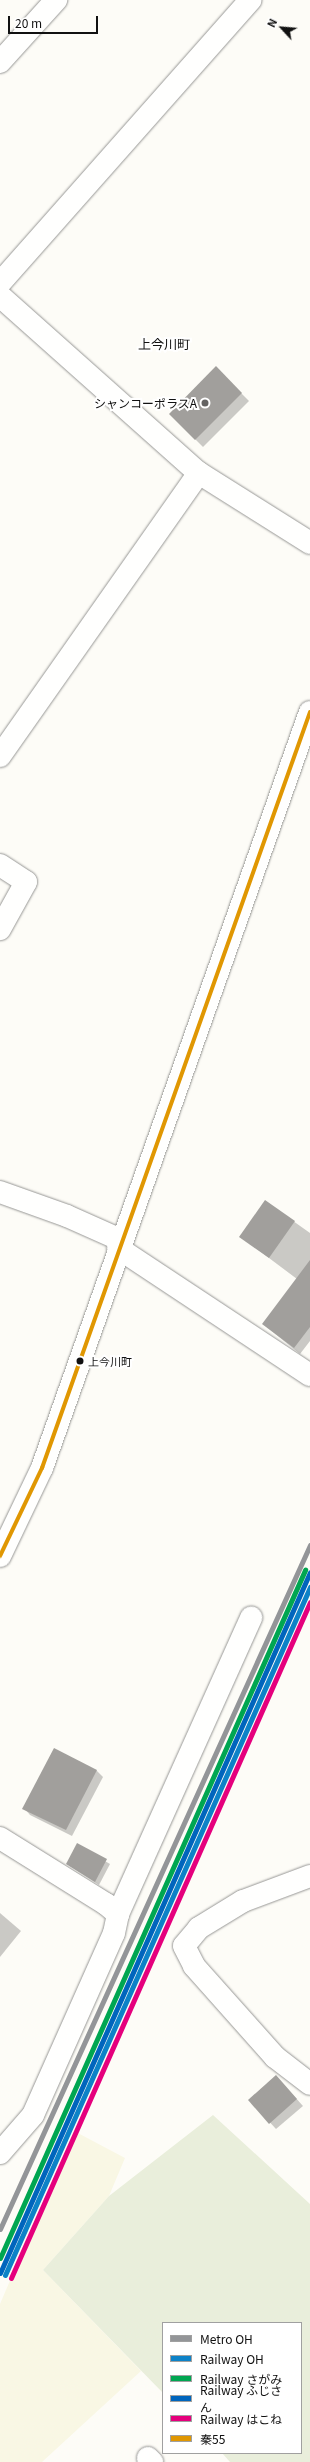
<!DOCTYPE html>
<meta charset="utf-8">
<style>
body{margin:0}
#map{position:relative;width:310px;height:2462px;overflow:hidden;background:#fdfcf7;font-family:Georgia,"Noto Sans JP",serif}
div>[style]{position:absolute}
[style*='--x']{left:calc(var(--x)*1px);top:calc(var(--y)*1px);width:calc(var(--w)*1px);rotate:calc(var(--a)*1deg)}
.farmland>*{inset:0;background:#f9f7e4}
.cemetery>*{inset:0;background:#e9eedb}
.shadow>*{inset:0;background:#0003}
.building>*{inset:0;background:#a19f9c}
.roads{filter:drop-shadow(0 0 1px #979795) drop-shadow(0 0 1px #979795)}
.minor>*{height:22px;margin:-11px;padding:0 11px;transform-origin:11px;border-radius:11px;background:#fffffe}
.bus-1>*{height:4px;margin:-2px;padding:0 2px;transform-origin:2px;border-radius:2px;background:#e09702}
.rail-1>*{height:5px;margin:-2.5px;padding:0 2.5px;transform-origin:2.5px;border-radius:2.5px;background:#0d82c7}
.rail-2>*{height:5px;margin:-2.5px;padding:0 2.5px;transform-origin:2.5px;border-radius:2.5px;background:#00a651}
.rail-3>*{height:5px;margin:-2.5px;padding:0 2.5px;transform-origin:2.5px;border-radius:2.5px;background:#0065bd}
.rail-4>*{height:5px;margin:-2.5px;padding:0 2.5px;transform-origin:2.5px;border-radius:2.5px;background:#e5007d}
.metro-1>*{height:5px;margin:-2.5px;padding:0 2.5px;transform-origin:2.5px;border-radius:2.5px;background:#939598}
.dots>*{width:11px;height:11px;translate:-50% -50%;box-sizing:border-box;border:2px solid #fff;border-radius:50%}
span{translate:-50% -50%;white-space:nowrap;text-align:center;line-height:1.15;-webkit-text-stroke:4px #fff;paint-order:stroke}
.bus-label{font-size:11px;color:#111}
.left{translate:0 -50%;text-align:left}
.poi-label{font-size:12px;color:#111}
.right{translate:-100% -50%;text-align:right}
.neighbourhood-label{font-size:13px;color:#111}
.legend{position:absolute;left:162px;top:2322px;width:140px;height:132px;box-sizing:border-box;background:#fff;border:1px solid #a0a0a0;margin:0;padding:5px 7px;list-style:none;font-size:12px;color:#111}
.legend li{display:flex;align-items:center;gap:8px;height:20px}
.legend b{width:20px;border:1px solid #a0a0a0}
.north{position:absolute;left:262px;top:8px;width:40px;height:40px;-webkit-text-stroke:3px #fff;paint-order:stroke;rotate:296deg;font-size:11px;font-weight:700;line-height:16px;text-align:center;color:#111}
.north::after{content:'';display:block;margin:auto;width:14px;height:18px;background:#111;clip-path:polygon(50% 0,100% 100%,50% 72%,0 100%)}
.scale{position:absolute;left:8px;top:16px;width:90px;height:18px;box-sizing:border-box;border:2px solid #111;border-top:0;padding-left:5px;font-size:12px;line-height:14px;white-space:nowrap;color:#111;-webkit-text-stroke:3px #fff;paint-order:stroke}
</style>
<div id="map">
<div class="farmland">
<i style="clip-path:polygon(74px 2131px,125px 2158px,109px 2196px,43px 2270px,141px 2371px,42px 2462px,0 2462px,0 2304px)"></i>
</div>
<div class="cemetery">
<i style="clip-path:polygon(213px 2115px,310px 2204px,310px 2462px,230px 2462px,222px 2453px,301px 2453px,301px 2323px,163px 2323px,163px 2393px,43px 2270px,109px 2196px)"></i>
</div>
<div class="shadow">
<i style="clip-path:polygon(216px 368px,249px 401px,203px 447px,170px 414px)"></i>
<i style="clip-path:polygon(265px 1201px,310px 1233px,310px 1341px,300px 1354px,263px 1324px,297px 1279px,241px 1237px)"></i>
<i style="clip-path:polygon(54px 1749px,97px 1771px,103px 1777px,72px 1836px,30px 1815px,24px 1808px)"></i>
<i style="clip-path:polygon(78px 1845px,110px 1864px,99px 1885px,67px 1864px)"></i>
<i style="clip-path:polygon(0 1913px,21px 1931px,0 1957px)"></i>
<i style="clip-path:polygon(276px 2076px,303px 2106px,276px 2129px,249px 2100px)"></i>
</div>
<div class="building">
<i style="clip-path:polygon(216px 366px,242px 393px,195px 440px,169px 414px)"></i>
<i style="clip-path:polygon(265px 1200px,295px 1221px,269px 1258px,239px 1237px)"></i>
<i style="clip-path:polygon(310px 1260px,310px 1327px,294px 1348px,262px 1324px)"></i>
<i style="clip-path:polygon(54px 1748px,97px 1770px,66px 1830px,22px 1809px)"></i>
<i style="clip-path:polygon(77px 1843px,107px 1859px,95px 1882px,66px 1864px)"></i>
<i style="clip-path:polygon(276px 2075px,297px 2099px,269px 2124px,248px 2100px)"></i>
</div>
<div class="roads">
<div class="minor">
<i style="--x:0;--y:62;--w:84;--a:-47.9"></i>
<i style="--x:0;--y:283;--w:378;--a:-48.5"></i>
<i style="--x:0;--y:296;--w:266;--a:41.7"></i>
<i style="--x:199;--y:473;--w:131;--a:32.2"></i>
<i style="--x:0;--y:756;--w:346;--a:-54.9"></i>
<i style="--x:0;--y:865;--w:31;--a:33"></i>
<i style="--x:26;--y:882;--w:54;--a:119"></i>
<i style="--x:0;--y:1192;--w:71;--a:19.7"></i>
<i style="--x:67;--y:1216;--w:59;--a:24"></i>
<i style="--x:118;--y:1248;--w:230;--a:33.5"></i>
<i style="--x:0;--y:1556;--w:98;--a:-64.5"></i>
<i style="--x:42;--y:1468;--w:802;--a:-70.48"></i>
<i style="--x:0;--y:1838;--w:125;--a:31.9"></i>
<i style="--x:106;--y:1904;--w:16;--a:40"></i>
<i style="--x:310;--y:1876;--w:72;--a:159.5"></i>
<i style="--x:243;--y:1901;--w:52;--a:148.5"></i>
<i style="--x:199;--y:1928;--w:23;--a:130"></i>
<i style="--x:184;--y:1946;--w:22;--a:63"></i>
<i style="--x:194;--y:1966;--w:122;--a:48.3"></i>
<i style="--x:275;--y:2057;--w:44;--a:37.6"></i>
<i style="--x:0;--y:2153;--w:50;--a:-49"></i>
<i style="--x:33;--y:2115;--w:199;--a:-66"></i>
<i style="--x:114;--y:1933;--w:19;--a:-78"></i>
<i style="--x:118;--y:1914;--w:325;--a:-65.8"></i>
<i style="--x:148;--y:2458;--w:6;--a:45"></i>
</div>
</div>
<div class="bus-1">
<i style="--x:0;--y:1556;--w:98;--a:-64.5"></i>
<i style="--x:42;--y:1468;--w:802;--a:-70.48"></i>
</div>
<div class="rail-1">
<i style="--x:5;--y:2275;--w:753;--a:-66.09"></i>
</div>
<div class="rail-2">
<i style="--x:0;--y:2258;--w:753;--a:-66.09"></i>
</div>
<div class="rail-3">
<i style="--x:0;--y:2273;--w:766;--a:-66.14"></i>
</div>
<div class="rail-4">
<i style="--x:11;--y:2278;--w:739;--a:-66.14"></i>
</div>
<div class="metro-1">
<i style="--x:0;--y:2229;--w:751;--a:-65.62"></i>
</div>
<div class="dots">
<i style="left:205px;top:403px;background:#646362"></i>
<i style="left:80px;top:1361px;background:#111"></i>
</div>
<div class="bus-label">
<span class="left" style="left:88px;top:1361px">上今川町</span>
</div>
<div class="poi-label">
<span class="right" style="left:197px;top:403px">シャンコーポラスA</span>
</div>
<div class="neighbourhood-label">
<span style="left:164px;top:344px">上今川町</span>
</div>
<ul class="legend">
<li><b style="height:5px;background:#939598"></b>Metro OH</li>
<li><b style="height:5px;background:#0d82c7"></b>Railway OH</li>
<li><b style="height:5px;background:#00a651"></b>Railway さがみ</li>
<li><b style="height:5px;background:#0065bd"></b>Railway ふじさん</li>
<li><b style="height:5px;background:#e5007d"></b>Railway はこね</li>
<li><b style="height:5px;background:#e09702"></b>秦55</li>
</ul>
<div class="north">N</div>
<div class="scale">20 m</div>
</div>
